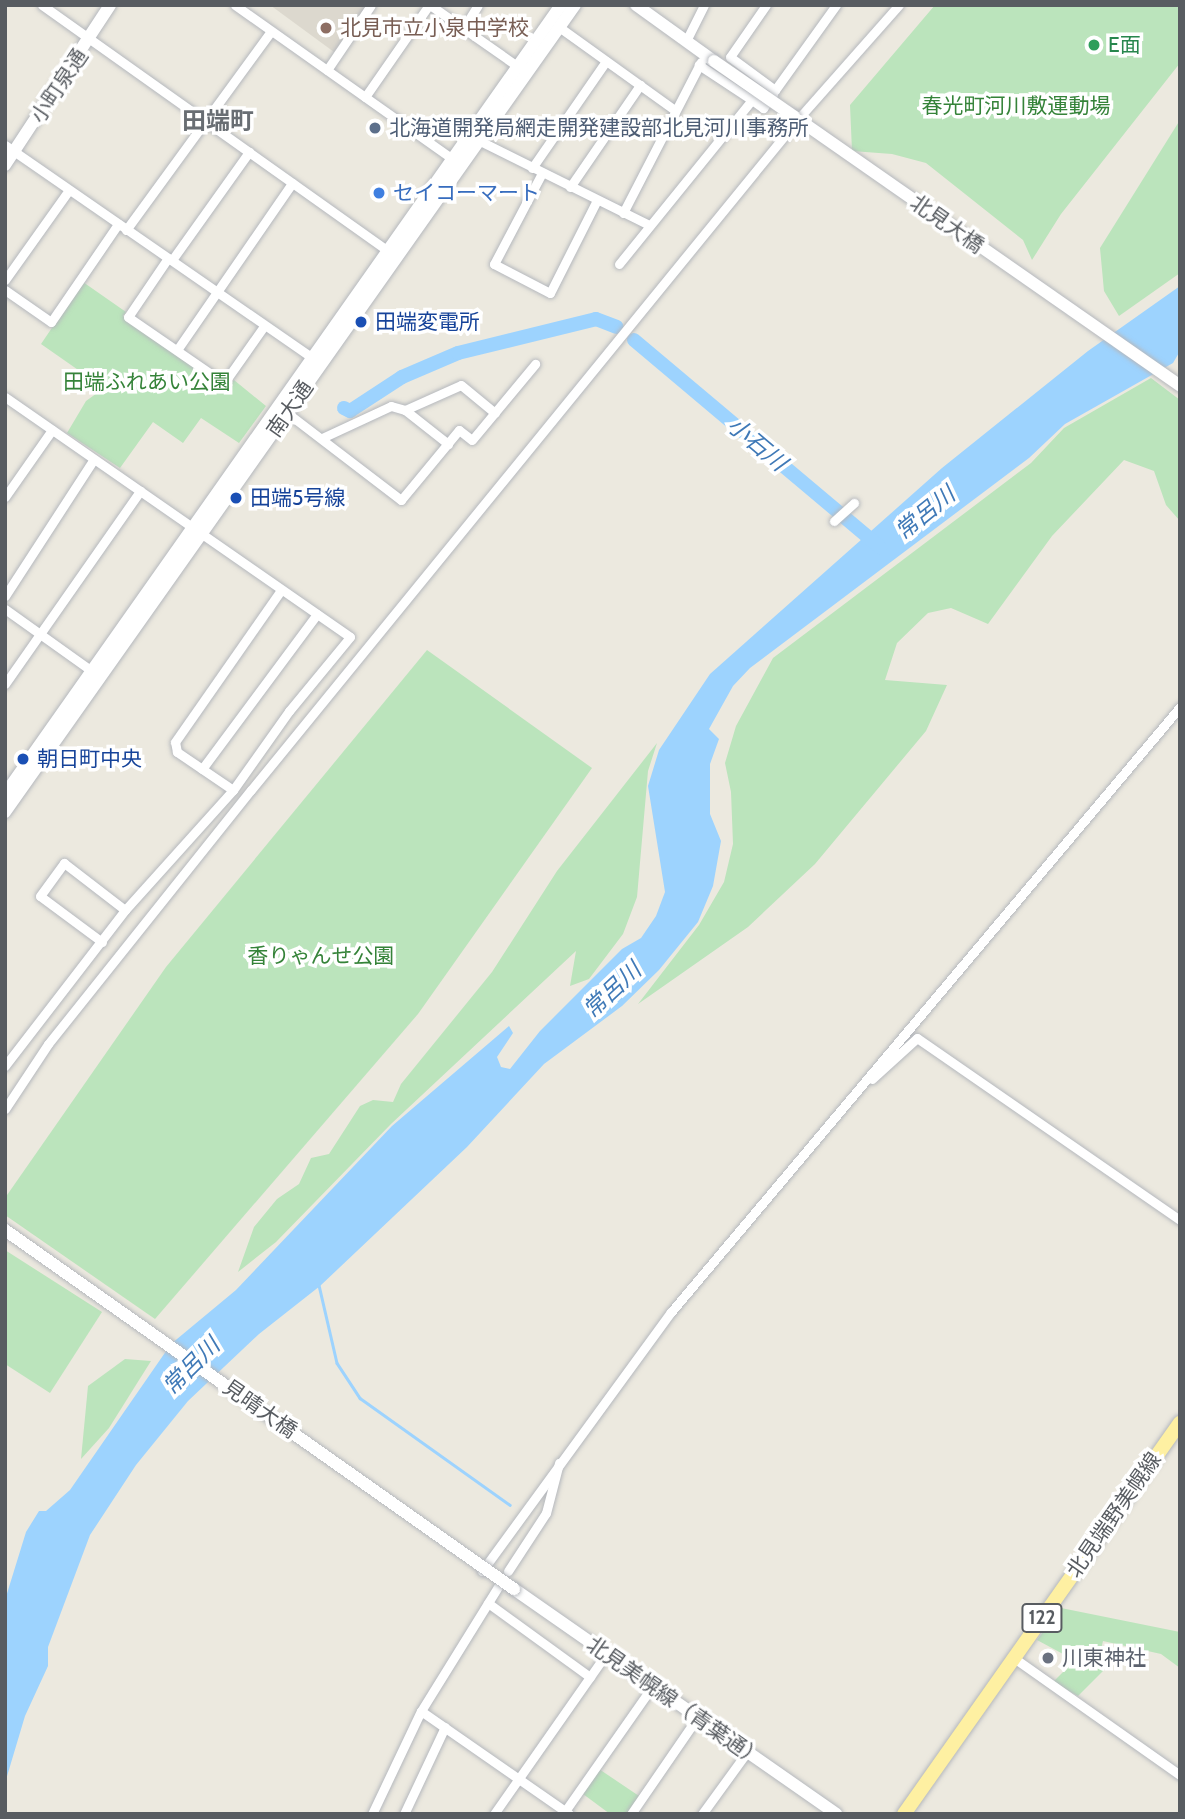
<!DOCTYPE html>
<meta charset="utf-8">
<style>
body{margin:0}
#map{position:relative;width:1185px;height:1819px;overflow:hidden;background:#ece9df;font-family:Cabin,"Noto Sans JP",sans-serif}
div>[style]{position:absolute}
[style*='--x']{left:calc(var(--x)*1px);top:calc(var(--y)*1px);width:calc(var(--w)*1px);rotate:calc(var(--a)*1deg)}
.education>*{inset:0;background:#dcd8ce}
.green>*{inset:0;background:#bbe4bc}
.water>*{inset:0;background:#9dd3fe}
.stream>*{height:2.5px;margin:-1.25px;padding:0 1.25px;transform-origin:1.25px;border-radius:1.25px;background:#9dd3fe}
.river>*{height:14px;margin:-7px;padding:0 7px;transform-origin:7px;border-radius:7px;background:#9dd3fe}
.roads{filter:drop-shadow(0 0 2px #b5b8bd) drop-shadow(0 0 2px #b5b8bd)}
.minor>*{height:9px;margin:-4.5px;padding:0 4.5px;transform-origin:4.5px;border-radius:4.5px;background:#fff}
.tertiary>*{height:12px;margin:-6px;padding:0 6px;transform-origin:6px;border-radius:6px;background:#fff}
.secondary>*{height:12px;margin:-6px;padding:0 6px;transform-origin:6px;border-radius:6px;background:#fff}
.primary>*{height:14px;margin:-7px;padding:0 7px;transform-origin:7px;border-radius:7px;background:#fef0a2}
.bridges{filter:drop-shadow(0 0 2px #b5b8bd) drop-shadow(0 0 2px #b5b8bd)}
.tertiary-bridge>*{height:12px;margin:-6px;padding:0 6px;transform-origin:6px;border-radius:6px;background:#fff}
.secondary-bridge>*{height:12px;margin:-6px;padding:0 6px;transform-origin:6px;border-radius:6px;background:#fff}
.dots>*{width:19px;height:19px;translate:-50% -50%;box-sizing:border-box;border:4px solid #fff;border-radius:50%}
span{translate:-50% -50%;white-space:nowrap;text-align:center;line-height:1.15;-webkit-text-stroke:7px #fff;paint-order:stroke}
.shield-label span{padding:2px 5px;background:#fff;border:2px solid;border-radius:5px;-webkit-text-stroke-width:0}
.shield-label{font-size:19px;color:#585c61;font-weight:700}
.education-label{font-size:21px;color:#785e54}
.left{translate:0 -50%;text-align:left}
.leisure-label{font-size:21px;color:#27864d}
.street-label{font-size:21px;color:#585c61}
.park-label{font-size:21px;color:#358339}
.service-label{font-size:21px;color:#4e5e75}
.shop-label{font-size:21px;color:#366cbe}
.transit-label{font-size:21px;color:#164399}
.worship-label{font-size:21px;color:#5b616d}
.water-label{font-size:23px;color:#3f79b7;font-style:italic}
.quarter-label{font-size:24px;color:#696e73;font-weight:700}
.frame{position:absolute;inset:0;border:7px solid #585c61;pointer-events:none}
</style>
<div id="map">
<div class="education">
<i style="clip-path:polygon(270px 5px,367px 5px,334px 52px)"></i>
</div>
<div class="green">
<i style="clip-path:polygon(935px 5px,1180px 5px,1180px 63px,1061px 214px,1032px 260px,1023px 240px,926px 163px,892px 154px,852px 151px,850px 105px)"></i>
<i style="clip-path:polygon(1180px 120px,1180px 273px,1119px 316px,1104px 291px,1100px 248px)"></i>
<i style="clip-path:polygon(83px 282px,126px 312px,123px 316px,226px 388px,234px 380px,266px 406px,239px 443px,201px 418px,183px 443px,153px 422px,120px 468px,67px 433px,86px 401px,104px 388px,41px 344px)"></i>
<i style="clip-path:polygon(1151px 378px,1180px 400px,1180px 521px,1166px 505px,1154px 471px,1124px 460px,1052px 536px,988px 624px,951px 608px,928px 613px,897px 643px,885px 680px,947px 685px,926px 731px,815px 864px,748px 927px,638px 1004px,699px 925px,724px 882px,733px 844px,731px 792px,725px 763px,736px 726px,773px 658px,1031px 463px,1064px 428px)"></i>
<i style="clip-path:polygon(427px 650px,592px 768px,418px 1014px,155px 1319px,5px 1215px,5px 1198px,166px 967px)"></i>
<i style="clip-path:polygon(657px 743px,648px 771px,637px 897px,623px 934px,589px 979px,570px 986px,576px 951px,391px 1124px,276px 1242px,238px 1272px,254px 1227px,277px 1199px,299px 1184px,311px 1158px,329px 1154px,360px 1106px,373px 1100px,393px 1102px,401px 1084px,492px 972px,557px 871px)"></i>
<i style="clip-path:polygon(5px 1250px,102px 1312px,50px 1393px,5px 1364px)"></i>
<i style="clip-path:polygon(125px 1359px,151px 1361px,109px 1428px,81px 1459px,88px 1386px)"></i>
<i style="clip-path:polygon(1061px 1608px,1180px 1632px,1180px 1668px,1161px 1654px,1103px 1641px,1099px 1658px,1103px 1671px,1078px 1696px,1053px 1682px,1068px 1667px,1063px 1654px,1037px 1640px)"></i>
<i style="clip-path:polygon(596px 1767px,642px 1798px,631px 1814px,610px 1814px,579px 1791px)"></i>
</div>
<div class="water">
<i style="clip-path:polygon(1180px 286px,1180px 351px,1173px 363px,1065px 424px,1029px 458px,750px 668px,733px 686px,709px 729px,719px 739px,710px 764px,710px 814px,721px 841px,713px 886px,698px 922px,659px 970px,622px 1006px,544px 1064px,467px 1147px,320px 1286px,259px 1334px,188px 1401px,136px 1465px,90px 1535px,48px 1647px,48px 1666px,25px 1716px,5px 1783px,5px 1600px,26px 1532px,39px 1511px,46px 1511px,70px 1490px,171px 1344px,236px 1290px,392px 1126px,509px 1026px,513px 1033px,497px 1057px,501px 1067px,510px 1069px,540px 1031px,622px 949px,641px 938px,656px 916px,665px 892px,648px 786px,659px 750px,710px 674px,942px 468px,1088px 351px)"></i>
</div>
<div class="stream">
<i style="--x:319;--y:1285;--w:80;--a:77"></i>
<i style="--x:337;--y:1363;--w:42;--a:56.7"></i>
<i style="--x:360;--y:1398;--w:184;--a:35.5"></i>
</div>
<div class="river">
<i style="--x:634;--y:340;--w:322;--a:40.1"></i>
<i style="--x:344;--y:408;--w:7;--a:27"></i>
<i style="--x:350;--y:411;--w:62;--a:-33.2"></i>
<i style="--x:402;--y:377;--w:61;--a:-23.2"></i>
<i style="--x:458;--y:353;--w:142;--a:-13.8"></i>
<i style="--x:596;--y:319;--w:22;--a:21"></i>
</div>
<div class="roads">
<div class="minor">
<i style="--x:42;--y:5;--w:430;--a:35.4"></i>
<i style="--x:235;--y:5;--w:272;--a:35.3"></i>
<i style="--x:430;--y:5;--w:110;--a:35"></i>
<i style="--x:766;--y:5;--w:63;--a:124.7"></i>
<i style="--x:730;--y:57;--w:56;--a:36.3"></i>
<i style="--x:775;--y:90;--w:105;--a:-54.3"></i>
<i style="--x:559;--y:27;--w:140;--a:35.7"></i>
<i style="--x:463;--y:29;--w:28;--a:-58"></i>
<i style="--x:686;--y:41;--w:40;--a:-63.4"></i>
<i style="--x:327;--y:70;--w:78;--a:-55.9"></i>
<i style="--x:365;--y:97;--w:112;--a:-55.2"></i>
<i style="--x:752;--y:100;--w:14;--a:36"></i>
<i style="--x:763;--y:108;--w:17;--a:-54"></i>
<i style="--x:474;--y:138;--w:195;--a:26.4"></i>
<i style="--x:5;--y:145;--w:379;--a:34.7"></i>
<i style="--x:532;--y:168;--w:130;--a:-55.3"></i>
<i style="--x:542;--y:173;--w:103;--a:117.8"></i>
<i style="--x:494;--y:264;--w:63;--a:27.4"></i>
<i style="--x:550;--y:293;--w:104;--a:-63.2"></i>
<i style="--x:570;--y:187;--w:124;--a:-55.5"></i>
<i style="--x:623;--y:213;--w:170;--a:-62.7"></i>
<i style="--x:126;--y:230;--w:246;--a:-53.9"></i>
<i style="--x:168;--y:258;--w:71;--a:124.1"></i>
<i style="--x:128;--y:317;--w:116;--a:34.5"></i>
<i style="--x:224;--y:383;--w:70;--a:-54.9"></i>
<i style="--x:172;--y:260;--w:133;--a:-54.5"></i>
<i style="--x:619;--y:264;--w:211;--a:-51"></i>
<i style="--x:752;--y:100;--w:64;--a:-146.6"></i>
<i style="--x:5;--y:280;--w:110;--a:-54.6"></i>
<i style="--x:5;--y:290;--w:56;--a:34.8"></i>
<i style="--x:51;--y:322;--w:119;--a:-55.6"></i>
<i style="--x:177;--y:350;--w:203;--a:-55.4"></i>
<i style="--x:5;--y:397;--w:420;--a:34.8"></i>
<i style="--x:350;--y:637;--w:96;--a:129.5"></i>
<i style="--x:289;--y:711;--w:97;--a:125.3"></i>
<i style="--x:233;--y:790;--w:161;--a:132"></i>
<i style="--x:125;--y:910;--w:197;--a:127.6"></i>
<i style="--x:282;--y:409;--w:150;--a:37.4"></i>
<i style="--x:401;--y:500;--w:91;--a:-50.4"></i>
<i style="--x:459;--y:430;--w:16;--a:38"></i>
<i style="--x:472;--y:440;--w:99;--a:-50.3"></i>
<i style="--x:405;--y:410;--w:61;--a:-24.1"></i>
<i style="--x:461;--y:385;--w:44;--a:39.5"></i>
<i style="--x:322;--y:438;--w:76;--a:-24.9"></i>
<i style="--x:391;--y:406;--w:15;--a:16"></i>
<i style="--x:405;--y:410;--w:55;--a:38.3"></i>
<i style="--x:5;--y:497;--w:82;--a:-55"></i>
<i style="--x:834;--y:521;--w:27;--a:-42"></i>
<i style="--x:5;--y:596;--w:163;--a:-57"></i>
<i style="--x:5;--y:609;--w:112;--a:35.5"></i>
<i style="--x:5;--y:684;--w:236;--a:-55"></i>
<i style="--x:202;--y:769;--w:193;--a:-53.4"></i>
<i style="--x:233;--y:790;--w:68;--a:-145.8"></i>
<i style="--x:177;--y:752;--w:10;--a:-101"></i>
<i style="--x:175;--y:742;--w:185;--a:-55.1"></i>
<i style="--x:102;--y:942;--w:77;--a:-143.4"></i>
<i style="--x:40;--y:896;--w:41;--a:-54"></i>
<i style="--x:64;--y:863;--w:77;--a:37.6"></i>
<i style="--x:872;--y:1079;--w:61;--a:-42.3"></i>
<i style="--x:917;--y:1038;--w:320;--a:34.7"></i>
<i style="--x:5;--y:1109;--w:78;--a:-56.5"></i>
<i style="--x:48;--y:1044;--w:325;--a:-51.4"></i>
<i style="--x:251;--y:790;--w:866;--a:-50.81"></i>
<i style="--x:798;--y:119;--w:152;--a:-48.5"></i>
<i style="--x:482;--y:1571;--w:321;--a:-53.9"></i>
<i style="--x:671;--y:1312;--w:791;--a:-49.93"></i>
<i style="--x:508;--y:1571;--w:69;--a:-56.8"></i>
<i style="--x:546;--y:1513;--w:52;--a:-75.4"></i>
<i style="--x:488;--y:1603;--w:126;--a:36"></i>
<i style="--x:1014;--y:1658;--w:203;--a:35.2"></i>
<i style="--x:421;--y:1711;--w:180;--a:34.8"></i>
<i style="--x:372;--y:1814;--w:114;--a:-64.6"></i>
<i style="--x:421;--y:1711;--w:146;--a:-58.2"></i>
<i style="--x:404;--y:1814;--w:96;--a:-64.8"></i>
<i style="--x:494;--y:1814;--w:195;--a:-55"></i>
<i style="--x:563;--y:1814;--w:155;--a:-55"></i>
<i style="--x:631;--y:1814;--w:116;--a:-55.5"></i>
<i style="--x:702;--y:1814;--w:77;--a:-54"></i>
</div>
<div class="tertiary">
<i style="--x:636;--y:5;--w:96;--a:35.7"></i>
<i style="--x:795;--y:117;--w:470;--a:34.9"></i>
<i style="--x:5;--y:165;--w:191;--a:-56.7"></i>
<i style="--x:5;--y:794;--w:965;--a:-54.83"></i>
<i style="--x:5;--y:812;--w:988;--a:-54.77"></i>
</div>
<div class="secondary">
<i style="--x:514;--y:1589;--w:393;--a:34.9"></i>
</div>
<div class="primary">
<i style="--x:904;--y:1814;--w:479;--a:-54.8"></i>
</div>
</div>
<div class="bridges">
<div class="tertiary-bridge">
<i style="--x:714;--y:61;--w:98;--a:34.7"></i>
</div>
<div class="secondary-bridge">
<i style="--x:5;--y:1230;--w:623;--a:35.2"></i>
</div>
</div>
<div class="dots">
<i style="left:326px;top:28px;background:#8d6e63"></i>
<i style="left:1094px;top:45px;background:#2e9e5b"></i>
<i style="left:375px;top:128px;background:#5c6f8a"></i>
<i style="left:379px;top:193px;background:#3f7fe0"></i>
<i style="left:361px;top:322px;background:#1a4fb4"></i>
<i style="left:236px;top:498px;background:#1a4fb4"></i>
<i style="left:23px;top:759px;background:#1a4fb4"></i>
<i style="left:1048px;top:1658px;background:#6b7280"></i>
</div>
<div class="shield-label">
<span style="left:1042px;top:1618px">122</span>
</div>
<div class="education-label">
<span class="left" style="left:340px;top:28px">北見市立小泉中学校</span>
</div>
<div class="leisure-label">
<span class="left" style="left:1108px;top:45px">E面</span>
</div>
<div class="street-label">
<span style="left:59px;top:86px;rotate:-56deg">小町泉通</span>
<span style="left:947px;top:224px;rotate:35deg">北見大橋</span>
<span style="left:290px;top:409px;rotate:-55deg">南大通</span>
<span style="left:260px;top:1409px;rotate:35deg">見晴大橋</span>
<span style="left:1114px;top:1515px;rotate:-55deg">北見端野美幌線</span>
<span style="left:675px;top:1702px;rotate:35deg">北見美幌線（青葉通）</span>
</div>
<div class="park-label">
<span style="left:1016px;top:106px">春光町河川敷運動場</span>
<span style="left:147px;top:382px">田端ふれあい公園</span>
<span style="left:321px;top:956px">香りゃんせ公園</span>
</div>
<div class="service-label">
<span class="left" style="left:389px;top:128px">北海道開発局網走開発建設部北見河川事務所</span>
</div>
<div class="shop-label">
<span class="left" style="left:393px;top:193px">セイコーマート</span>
</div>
<div class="transit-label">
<span class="left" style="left:375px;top:322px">田端変電所</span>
<span class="left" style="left:250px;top:498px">田端5号線</span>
<span class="left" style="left:37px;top:759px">朝日町中央</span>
</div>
<div class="worship-label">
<span class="left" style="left:1062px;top:1658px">川東神社</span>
</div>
<div class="water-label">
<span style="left:757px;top:444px;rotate:40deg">小石川</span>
<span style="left:925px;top:513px;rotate:-39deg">常呂川</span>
<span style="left:612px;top:990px;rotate:-43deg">常呂川</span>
<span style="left:191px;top:1366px;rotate:-45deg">常呂川</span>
</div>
<div class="quarter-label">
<span style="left:218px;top:121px">田端町</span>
</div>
<div class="frame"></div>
</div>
